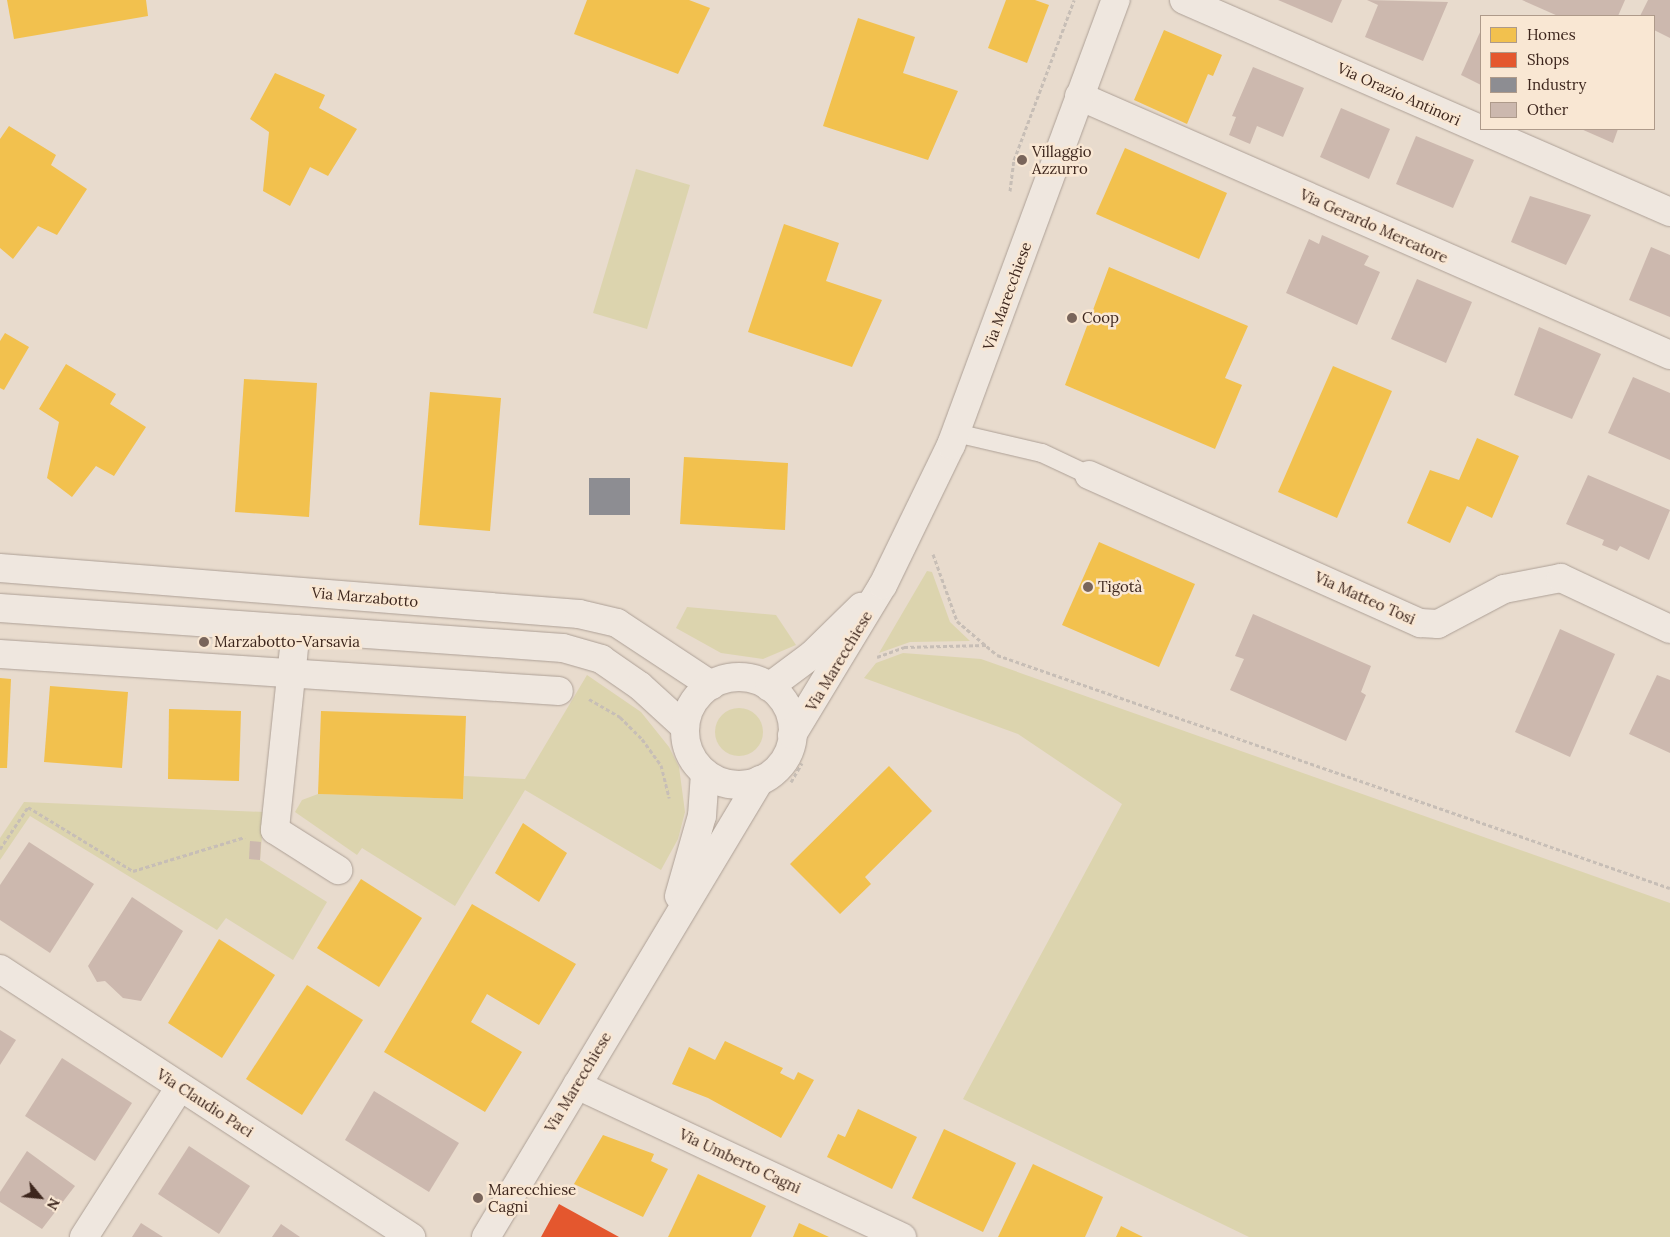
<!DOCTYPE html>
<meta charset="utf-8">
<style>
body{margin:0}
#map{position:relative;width:1670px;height:1237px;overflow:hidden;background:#e8dbcd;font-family:Lora,serif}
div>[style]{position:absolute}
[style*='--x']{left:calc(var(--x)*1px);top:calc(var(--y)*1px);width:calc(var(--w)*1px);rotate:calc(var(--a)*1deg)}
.green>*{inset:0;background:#dcd4ae}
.round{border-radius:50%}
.homes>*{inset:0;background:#f2c14e}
.shops>*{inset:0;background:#e4572e}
.industry>*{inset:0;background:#8d8d92}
.building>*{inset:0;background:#ccb8ae}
.path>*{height:3px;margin-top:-1.5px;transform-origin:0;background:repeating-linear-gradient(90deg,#c7beb6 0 4px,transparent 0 6.5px)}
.roads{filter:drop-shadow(0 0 1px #ada096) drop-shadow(0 0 1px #ada096)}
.lane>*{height:18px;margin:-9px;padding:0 9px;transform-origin:9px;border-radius:9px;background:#efe7df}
.street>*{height:28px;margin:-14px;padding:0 14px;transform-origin:14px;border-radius:14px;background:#efe7df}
.secondary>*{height:28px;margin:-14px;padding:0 14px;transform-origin:14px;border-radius:14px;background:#efe7df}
.secondary>.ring{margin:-14px;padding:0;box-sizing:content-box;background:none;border:28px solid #efe7df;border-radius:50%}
.dots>*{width:14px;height:14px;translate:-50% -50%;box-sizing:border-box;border:2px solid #f9e7d3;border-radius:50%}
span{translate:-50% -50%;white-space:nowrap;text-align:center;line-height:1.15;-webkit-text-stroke:5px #f9e7d3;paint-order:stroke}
.street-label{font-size:15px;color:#3d261d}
.poi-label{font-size:15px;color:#3d261d}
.left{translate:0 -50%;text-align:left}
.legend{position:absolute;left:1480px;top:15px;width:175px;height:115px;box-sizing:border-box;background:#f9e7d3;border:1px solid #ae9a8a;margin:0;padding:6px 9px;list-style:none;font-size:15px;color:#3d261d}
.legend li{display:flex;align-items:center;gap:10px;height:25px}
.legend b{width:25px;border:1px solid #ae9a8a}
.north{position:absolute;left:15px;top:1172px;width:50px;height:50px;-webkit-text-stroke:4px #f9e7d3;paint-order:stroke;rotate:118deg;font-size:14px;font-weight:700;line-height:20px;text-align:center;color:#3d261d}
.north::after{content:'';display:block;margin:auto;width:18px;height:22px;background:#3d261d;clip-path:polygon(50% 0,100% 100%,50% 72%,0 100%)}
</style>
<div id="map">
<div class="green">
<i style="clip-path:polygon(636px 169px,690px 185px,647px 329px,593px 313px)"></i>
<i style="clip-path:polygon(927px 571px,932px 572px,950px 622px,970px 641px,910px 642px,879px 653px)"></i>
<i style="clip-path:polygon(687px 607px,776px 615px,796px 645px,763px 659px,721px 653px,676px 628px)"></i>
<i style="clip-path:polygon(903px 653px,981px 659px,1670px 903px,1670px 1237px,1249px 1237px,963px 1099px,1122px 804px,1018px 734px,864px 678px,876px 663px)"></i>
<i style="clip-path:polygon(587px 675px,641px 712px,669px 747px,679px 767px,685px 812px,678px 839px,661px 870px,525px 790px,455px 906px,362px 848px,357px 855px,295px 812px,302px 800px,318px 794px,463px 799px,464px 776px,525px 779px)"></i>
<i class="round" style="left:715px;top:708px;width:48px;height:48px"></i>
<i style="clip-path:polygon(24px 802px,264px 812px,260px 860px,327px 902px,293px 960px,226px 918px,217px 930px,30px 816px,0 860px,0 838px)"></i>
</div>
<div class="homes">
<i style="clip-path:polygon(7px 0,146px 0,148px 16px,14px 39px)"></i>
<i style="clip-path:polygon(587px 0,689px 0,710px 8px,678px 74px,574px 34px)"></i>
<i style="clip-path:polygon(1006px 0,1035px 0,1049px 5px,1027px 63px,988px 48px)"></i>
<i style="clip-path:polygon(858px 18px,915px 37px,903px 73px,958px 91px,928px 160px,823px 126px)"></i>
<i style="clip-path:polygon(1164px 30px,1222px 55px,1213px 76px,1208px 74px,1187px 124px,1134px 100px)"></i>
<i style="clip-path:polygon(275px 73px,325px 95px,319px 108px,357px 129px,328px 176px,310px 167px,290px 206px,263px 191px,269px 132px,250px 119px)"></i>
<i style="clip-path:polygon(9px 126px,56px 155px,51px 165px,87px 189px,57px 235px,38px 226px,13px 259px,0 248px,0 139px)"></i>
<i style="clip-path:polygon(1125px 148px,1227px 193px,1199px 259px,1096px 214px)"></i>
<i style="clip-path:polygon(784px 224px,839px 243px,826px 281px,882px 300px,852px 367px,748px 332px)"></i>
<i style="clip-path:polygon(1109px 267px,1248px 326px,1225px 378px,1242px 385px,1215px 449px,1065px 385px)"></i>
<i style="clip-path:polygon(5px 333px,29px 347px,4px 390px,0 388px,0 341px)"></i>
<i style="clip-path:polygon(66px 364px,116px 394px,110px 404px,146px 427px,114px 476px,96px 466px,72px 497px,47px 478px,59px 422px,39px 409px)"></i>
<i style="clip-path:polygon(1333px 366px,1392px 391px,1337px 518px,1278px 492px)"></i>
<i style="clip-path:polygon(244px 379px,317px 383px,309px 517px,235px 512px)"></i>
<i style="clip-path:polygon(430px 392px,501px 398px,490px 531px,419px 525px)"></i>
<i style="clip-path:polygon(1477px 438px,1519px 456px,1492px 518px,1467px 506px,1450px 543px,1407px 523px,1430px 470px,1459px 480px)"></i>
<i style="clip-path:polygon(684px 457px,788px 463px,785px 530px,680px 524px)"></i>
<i style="clip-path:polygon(1099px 542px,1195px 584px,1159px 667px,1062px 625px)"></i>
<i style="clip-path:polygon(0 678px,11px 679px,7px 768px,0 768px)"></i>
<i style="clip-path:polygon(50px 686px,128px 692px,122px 768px,44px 762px)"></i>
<i style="clip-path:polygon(169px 709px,241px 711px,239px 781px,168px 779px)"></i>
<i style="clip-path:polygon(321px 711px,466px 716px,463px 799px,318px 794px)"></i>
<i style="clip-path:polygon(889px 766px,932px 811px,865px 877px,871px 884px,840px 914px,790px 864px)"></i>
<i style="clip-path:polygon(523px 823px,567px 853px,539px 902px,495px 873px)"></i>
<i style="clip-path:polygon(361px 879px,422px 918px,379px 987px,317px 948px)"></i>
<i style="clip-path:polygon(472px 904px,576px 964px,539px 1025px,487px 994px,471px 1022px,522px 1052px,485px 1112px,384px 1052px)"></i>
<i style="clip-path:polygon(219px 939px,275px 975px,222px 1058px,168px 1023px)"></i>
<i style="clip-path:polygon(307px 985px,363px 1020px,302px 1115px,246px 1079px)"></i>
<i style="clip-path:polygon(725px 1041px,783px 1068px,780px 1073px,794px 1080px,798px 1072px,814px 1080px,781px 1138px,708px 1098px,672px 1084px,689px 1047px,715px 1060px)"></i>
<i style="clip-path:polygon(858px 1109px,917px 1137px,892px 1189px,827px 1157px,838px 1134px,845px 1137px)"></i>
<i style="clip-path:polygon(944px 1129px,1016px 1163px,983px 1232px,912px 1198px)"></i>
<i style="clip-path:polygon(603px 1135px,654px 1154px,651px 1161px,668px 1169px,643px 1217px,574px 1184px)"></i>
<i style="clip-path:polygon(1033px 1164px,1103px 1197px,1085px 1237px,998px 1237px)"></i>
<i style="clip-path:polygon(698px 1174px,766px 1206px,751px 1237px,668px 1237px)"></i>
<i style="clip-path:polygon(799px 1223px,829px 1237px,793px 1237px)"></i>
<i style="clip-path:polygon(1121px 1226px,1143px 1237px,1116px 1237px)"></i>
</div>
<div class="shops">
<i style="clip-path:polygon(559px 1204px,619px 1237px,541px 1237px)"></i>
</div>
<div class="industry">
<i style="clip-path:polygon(589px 478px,630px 478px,630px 515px,589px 515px)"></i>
</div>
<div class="building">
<i style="clip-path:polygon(1278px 0,1342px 0,1332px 23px)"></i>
<i style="clip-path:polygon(1367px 0,1448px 2px,1423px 61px,1365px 37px,1378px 5px)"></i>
<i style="clip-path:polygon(1522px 0,1625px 0,1618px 16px,1558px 16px)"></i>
<i style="clip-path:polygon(1648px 0,1670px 0,1670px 38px,1654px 30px,1654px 16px,1640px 16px)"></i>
<i style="clip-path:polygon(1481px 30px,1481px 85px,1461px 75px)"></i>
<i style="clip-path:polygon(1253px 67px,1304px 88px,1283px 137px,1257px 126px,1250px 144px,1229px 135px,1236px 117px,1232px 116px)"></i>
<i style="clip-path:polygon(1341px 108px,1390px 129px,1369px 179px,1320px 157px)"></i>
<i style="clip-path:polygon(1581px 129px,1618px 129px,1613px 143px)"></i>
<i style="clip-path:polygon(1416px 136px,1474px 160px,1453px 208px,1396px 184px)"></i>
<i style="clip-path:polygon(1530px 196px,1591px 215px,1566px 265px,1511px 242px)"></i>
<i style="clip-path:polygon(1322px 235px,1369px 256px,1364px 265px,1380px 272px,1357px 325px,1286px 293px,1309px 239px,1319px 244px)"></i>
<i style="clip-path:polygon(1651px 247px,1670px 255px,1670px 317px,1629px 300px)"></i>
<i style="clip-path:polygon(1417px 279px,1472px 302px,1446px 363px,1391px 339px)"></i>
<i style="clip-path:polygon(1539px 327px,1601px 354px,1572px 419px,1514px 395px)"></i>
<i style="clip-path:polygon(1633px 377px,1670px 393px,1670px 460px,1608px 433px)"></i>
<i style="clip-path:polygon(1588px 475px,1670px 510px,1649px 560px,1620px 546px,1617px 551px,1602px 545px,1604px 540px,1566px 524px)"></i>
<i style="clip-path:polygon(1253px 614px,1371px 666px,1361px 692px,1366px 695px,1346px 741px,1230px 690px,1244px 659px,1235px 656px)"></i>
<i style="clip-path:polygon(1560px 629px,1615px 654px,1570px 757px,1515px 732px)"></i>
<i style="clip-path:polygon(1657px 675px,1670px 680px,1670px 753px,1629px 734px)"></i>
<i style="clip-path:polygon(250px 841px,261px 842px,260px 860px,249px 859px)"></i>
<i style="clip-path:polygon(29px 842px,94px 884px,50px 953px,0 920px,0 885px)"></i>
<i style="clip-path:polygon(132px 897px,183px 931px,141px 1001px,123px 998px,105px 981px,97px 982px,88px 966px)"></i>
<i style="clip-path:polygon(0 1030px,16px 1040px,0 1065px)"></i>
<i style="clip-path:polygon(62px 1058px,132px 1103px,95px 1161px,25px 1116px)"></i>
<i style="clip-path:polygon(374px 1091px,459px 1143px,429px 1192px,345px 1140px)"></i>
<i style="clip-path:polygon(189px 1146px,250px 1186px,219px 1234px,158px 1194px)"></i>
<i style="clip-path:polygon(27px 1151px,75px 1186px,42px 1229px,0 1202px,0 1192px)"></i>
<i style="clip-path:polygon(141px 1223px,163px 1237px,132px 1237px)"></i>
<i style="clip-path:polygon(281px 1224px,300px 1237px,272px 1237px)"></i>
</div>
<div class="path">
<i style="--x:1010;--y:191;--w:31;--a:-83"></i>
<i style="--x:1014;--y:160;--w:171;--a:-69.4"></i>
<i style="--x:933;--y:554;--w:71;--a:70.3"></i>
<i style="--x:957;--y:621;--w:52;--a:40.4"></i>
<i style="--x:997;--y:655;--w:712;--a:19.1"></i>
<i style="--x:877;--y:657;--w:29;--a:-20"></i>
<i style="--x:904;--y:647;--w:82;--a:-1.4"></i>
<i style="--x:589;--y:699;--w:36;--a:30"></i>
<i style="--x:620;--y:717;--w:31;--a:45"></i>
<i style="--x:642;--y:739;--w:32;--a:54"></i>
<i style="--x:661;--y:765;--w:34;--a:76"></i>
<i style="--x:791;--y:782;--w:22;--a:-60"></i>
<i style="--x:0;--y:849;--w:50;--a:-56.3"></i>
<i style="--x:28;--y:807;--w:123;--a:31.4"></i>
<i style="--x:133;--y:871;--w:117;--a:-16.9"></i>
</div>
<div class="roads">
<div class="lane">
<i style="--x:956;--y:433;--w:88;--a:13.1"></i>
<i style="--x:1042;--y:453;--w:52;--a:25.1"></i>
</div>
<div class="street">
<i style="--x:1184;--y:0;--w:530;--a:23.57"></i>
<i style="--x:1079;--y:96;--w:645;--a:23.66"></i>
<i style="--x:1089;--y:475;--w:363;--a:24.1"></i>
<i style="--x:1420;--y:623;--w:18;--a:3"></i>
<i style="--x:1438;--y:624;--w:75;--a:-27.9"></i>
<i style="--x:1504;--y:589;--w:58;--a:-10.9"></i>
<i style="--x:1561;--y:578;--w:120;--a:25.1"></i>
<i style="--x:296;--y:629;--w:202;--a:96"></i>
<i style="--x:275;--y:830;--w:75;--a:32.4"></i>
<i style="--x:0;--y:654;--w:560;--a:3.79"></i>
<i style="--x:0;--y:969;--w:491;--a:33.1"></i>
<i style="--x:577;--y:1085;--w:359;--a:25.1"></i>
<i style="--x:84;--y:1237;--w:178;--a:-57.4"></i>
</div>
<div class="secondary">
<i style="--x:0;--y:568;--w:581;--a:4.54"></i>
<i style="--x:579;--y:614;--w:39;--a:13"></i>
<i style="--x:617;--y:623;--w:113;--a:33.4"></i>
<i style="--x:0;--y:608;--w:564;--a:4.06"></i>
<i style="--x:563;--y:648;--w:40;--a:16"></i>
<i style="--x:601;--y:659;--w:47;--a:34.7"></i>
<i style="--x:640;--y:686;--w:61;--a:42.3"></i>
<i class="ring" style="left:685px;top:677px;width:80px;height:80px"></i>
<i style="--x:769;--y:687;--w:54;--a:-36.7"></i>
<i style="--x:812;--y:655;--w:69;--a:-44.4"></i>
<i style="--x:792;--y:735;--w:175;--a:-58.8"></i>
<i style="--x:883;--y:585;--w:156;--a:-64.1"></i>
<i style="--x:951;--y:445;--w:475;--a:-69.7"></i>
<i style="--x:679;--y:896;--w:83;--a:-74"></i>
<i style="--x:702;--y:816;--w:43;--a:-86"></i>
<i style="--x:486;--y:1237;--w:533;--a:-59.05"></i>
</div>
</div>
<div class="dots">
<i style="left:1022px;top:160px;background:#79655b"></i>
<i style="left:1072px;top:318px;background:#79655b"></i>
<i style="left:1088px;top:587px;background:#79655b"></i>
<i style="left:204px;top:642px;background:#79655b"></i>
<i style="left:478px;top:1198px;background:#79655b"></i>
</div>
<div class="street-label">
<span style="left:1399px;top:94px;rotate:24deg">Via Orazio Antinori</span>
<span style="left:1374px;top:226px;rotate:24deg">Via Gerardo Mercatore</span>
<span style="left:1007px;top:296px;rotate:-70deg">Via Marecchiese</span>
<span style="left:365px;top:597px;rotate:5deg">Via Marzabotto</span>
<span style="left:1365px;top:598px;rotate:24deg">Via Matteo Tosi</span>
<span style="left:839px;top:661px;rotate:-59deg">Via Marecchiese</span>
<span style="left:578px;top:1082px;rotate:-59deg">Via Marecchiese</span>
<span style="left:205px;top:1103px;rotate:33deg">Via Claudio Paci</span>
<span style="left:740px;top:1161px;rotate:25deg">Via Umberto Cagni</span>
</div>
<div class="poi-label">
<span class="left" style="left:1032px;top:160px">Villaggio<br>Azzurro</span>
<span class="left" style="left:1082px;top:318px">Coop</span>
<span class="left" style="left:1098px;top:587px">Tigotà</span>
<span class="left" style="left:214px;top:642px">Marzabotto-Varsavia</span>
<span class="left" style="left:488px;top:1198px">Marecchiese<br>Cagni</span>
</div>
<ul class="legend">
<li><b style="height:14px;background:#f2c14e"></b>Homes</li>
<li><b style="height:14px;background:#e4572e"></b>Shops</li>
<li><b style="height:14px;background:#8d8d92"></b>Industry</li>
<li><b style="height:14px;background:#ccb8ae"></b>Other</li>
</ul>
<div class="north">N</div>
</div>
